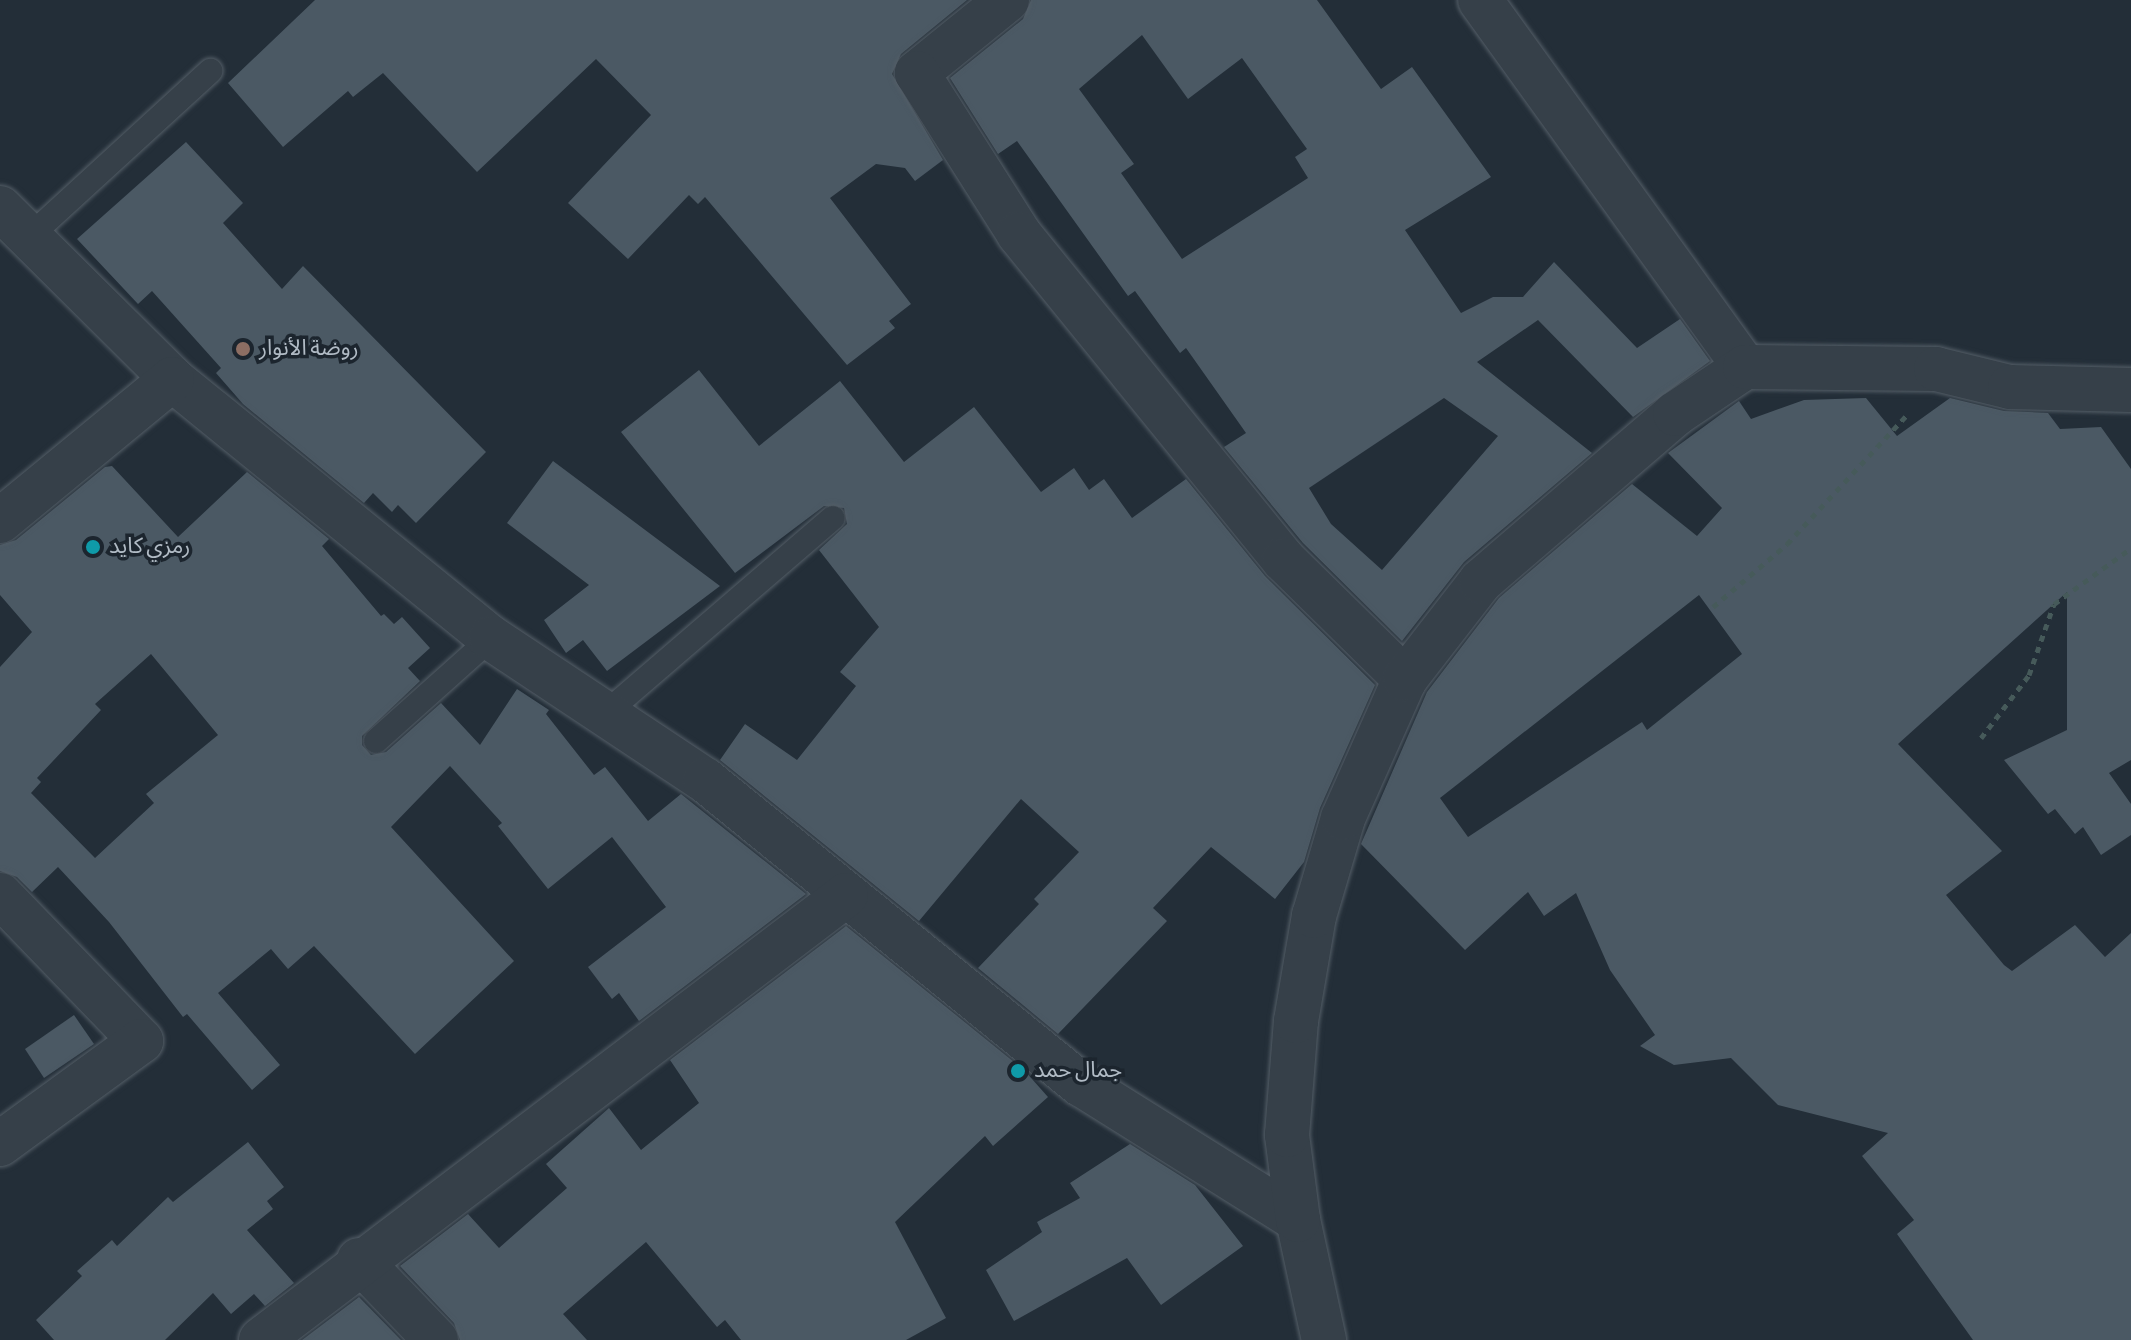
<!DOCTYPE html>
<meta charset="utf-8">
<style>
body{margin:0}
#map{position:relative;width:2131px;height:1340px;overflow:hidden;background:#232e38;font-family:"Sofia Sans Condensed","Noto Sans Arabic",sans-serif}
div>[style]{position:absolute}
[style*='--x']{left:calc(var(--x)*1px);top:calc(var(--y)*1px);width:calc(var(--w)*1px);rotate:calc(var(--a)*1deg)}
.building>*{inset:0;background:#4b5964}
.path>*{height:5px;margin-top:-2.5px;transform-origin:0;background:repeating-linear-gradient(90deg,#465a5a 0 6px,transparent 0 12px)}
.roads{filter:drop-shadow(0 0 2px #545e67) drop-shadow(0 0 2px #545e67)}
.service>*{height:24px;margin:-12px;padding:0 12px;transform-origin:12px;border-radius:12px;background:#364049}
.minor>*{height:44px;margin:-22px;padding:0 22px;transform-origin:22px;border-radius:22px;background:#364049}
.dots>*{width:22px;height:22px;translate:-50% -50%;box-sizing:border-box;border:4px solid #1c252e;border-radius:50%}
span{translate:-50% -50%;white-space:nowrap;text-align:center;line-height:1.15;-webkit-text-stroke:7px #1c252e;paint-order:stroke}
.poi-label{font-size:22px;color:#b1bbc5}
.left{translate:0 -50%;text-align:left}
</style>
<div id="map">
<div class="building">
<i style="clip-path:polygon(315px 0,967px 0,901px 54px,892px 74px,943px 160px,915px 181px,905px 168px,876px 164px,830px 198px,911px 304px,889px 321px,895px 328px,847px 365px,705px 197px,698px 204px,689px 195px,628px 259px,568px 203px,651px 115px,596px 59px,477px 172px,383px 73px,353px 97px,348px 91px,283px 147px,228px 83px)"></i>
<i style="clip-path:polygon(evenodd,1031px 0,1317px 0,1381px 89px,1412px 67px,1491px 177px,1405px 230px,1461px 313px,1493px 297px,1523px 297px,1554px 262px,1637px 348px,1680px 319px,1710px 361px,1633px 417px,1538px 320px,1477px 362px,1592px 453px,1464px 562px,1402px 641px,1303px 543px,1224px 447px,1246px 433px,1186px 348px,1180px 353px,1135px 291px,1128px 296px,1017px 141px,998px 154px,950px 78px,1023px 19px,1031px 0,1142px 35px,1188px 99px,1242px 58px,1307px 149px,1295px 157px,1308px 178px,1182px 259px,1121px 173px,1134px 164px,1079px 89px,1142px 35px,1031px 0,1444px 398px,1498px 436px,1382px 570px,1331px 524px,1309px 488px,1444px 398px)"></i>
<i style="clip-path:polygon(186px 142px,243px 203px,223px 223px,282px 289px,303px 266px,486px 452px,416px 523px,398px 505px,392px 512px,373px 493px,364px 503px,243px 404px,216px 373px,221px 368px,152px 291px,138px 304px,77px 239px)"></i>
<i style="clip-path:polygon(699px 370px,759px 446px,840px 381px,904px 462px,974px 407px,1041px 492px,1074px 468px,1089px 490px,1104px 479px,1132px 518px,1186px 479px,1265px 576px,1375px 685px,1320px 808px,1304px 862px,1275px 899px,1211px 847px,1153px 908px,1167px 921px,1058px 1034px,978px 968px,1039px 904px,1034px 899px,1079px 852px,1021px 799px,919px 921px,720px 760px,745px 724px,797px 760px,856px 686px,840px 672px,879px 627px,819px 550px,847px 524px,844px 508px,824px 506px,735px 573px,621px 432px)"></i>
<i style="clip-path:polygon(evenodd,1866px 398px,1897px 436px,1950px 398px,2004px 411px,2048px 413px,2060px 429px,2101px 427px,2131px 469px,2131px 760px,2109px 773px,2131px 804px,2131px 835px,2101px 855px,2083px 827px,2075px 834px,2055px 809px,2048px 814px,2004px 760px,2067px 730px,2067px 592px,1898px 744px,2002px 851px,1946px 895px,2004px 965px,2012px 971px,2075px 925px,2105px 957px,2131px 933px,2131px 1340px,1973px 1340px,1897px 1234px,1914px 1220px,1862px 1156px,1888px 1133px,1778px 1105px,1731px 1058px,1674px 1065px,1640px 1046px,1655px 1035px,1610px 970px,1576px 893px,1544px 916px,1528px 892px,1465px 950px,1361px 844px,1427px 692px,1499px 598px,1632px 484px,1697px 536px,1722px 508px,1668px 453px,1739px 401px,1751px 419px,1804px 400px,1866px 398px,1699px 595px,1742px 654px,1647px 730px,1642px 722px,1468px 837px,1440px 798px,1699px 595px)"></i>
<i style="clip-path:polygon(553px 461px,720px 586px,607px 671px,583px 640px,566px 653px,544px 620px,589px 585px,507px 523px)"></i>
<i style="clip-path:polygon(evenodd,112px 466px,178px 537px,247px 472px,329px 539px,322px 546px,381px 616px,384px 614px,394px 624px,402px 617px,430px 648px,408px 668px,420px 681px,362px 736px,362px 745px,371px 755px,386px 752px,441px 703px,480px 745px,517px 689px,549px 710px,546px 714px,594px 775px,605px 767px,648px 821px,681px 794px,806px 894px,639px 1021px,619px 993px,612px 999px,588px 967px,666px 907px,612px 837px,548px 889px,498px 826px,502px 823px,450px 766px,391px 827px,514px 961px,415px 1054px,314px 946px,288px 969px,271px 949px,218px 993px,280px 1065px,252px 1090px,187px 1014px,183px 1017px,109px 922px,58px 867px,32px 892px,17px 877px,0 871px,0 667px,32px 632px,0 595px,0 545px,16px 540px,105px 467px,112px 466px,151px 654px,218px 735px,146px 794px,154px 803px,95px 858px,31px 793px,41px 782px,37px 778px,101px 710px,95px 704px,151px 654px)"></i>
<i style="clip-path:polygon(846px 926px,1024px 1070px,1048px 1097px,993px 1146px,985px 1136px,895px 1222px,946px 1318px,906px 1340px,741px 1340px,725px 1320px,717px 1327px,646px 1242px,563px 1314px,587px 1340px,460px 1340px,454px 1323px,400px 1266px,468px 1214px,499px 1248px,567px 1188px,546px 1164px,609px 1108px,641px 1150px,699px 1103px,670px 1060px)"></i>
<i style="clip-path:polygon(74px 1015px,94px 1044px,44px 1078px,25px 1049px)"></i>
<i style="clip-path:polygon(248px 1142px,284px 1187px,267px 1201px,273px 1209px,247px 1230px,294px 1283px,265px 1306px,254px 1294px,231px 1314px,213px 1293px,165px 1340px,54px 1340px,36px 1320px,82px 1276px,77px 1271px,112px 1240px,117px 1246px,168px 1197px,173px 1202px)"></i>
<i style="clip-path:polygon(1130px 1144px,1195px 1185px,1243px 1246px,1161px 1305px,1127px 1258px,1014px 1321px,986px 1270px,1042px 1232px,1037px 1222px,1080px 1198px,1070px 1183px)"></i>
<i style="clip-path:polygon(359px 1297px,401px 1340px,302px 1340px)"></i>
</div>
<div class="path">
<i style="--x:1713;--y:607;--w:97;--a:-40.4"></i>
<i style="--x:1787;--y:544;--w:178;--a:-47.1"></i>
<i style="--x:1981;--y:738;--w:79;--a:-52.7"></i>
<i style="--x:2029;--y:675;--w:75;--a:-70.6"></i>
<i style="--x:2054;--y:604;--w:95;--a:-36"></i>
</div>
<div class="roads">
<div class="service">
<i style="--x:29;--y:237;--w:246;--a:-42.5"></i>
<i style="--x:606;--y:713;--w:299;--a:-40.7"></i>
<i style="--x:376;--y:741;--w:154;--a:-41.8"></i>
</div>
<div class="minor">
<i style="--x:1007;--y:0;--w:116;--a:141"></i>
<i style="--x:917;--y:73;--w:191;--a:57.6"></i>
<i style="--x:1019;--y:234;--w:420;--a:50.9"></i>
<i style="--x:1284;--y:560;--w:170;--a:44.5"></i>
<i style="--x:1480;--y:0;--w:453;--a:54.2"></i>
<i style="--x:0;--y:208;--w:243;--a:44.8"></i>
<i style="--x:172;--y:379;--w:411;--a:39.1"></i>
<i style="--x:491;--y:638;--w:257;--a:33.6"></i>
<i style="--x:705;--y:780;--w:484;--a:39"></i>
<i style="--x:1081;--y:1084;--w:256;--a:32.1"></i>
<i style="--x:0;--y:521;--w:223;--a:-39.5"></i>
<i style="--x:0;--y:895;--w:203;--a:46"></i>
<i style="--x:141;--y:1041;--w:175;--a:143.9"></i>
<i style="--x:359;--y:1260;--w:111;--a:46.1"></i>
<i style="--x:261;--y:1340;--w:735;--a:-37.26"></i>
<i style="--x:1324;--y:1340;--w:123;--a:-102.2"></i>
<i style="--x:1298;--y:1220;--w:86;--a:-97.4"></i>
<i style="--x:1287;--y:1135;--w:114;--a:-85.5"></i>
<i style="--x:1296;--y:1021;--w:107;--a:-80.3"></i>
<i style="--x:1314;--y:916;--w:102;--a:-73.5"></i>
<i style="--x:1343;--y:818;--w:152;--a:-66"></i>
<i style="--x:1405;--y:679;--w:124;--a:-52.2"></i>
<i style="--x:1481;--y:581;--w:256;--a:-40.7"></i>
<i style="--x:1675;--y:414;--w:84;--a:-33.9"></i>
<i style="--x:1745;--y:367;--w:191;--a:0.6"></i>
<i style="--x:1936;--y:369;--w:76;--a:13.7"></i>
<i style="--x:2010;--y:387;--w:121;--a:1.4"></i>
</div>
</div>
<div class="dots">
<i style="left:243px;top:349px;background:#8d6e63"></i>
<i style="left:93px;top:547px;background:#0f9aa8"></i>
<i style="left:1018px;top:1071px;background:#0f9aa8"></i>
</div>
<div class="poi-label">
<span class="left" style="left:259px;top:349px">روضة الأنوار</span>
<span class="left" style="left:109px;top:547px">رمزي كايد</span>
<span class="left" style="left:1034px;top:1071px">جمال حمد</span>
</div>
</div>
